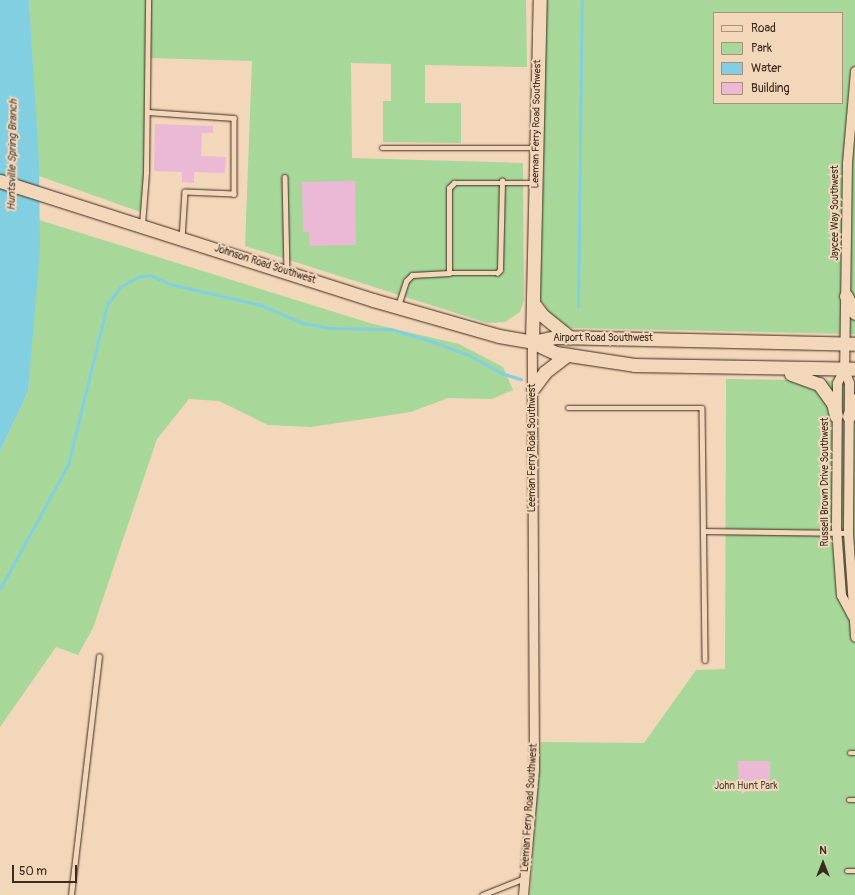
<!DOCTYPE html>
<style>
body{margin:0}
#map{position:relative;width:855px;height:895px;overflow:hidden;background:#f3d7ba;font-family:Pangolin,sans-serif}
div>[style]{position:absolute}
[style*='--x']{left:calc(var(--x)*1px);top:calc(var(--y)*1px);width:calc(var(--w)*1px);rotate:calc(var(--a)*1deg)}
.green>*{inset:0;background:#a7d899}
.water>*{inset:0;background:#82cfe1}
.stream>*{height:2.5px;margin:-1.25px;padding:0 1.25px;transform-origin:1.25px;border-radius:1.25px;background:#82cfe1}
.building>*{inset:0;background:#ebb9d6}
.roads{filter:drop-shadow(0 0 1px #3b2a1e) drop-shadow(0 0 1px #3b2a1e)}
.lane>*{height:4.5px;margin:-2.25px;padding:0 2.25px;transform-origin:2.25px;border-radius:2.25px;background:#f3d7ba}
.street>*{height:9px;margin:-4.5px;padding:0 4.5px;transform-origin:4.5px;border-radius:4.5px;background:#f3d7ba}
.secondary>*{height:13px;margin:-6.5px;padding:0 6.5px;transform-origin:6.5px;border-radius:6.5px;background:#f3d7ba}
span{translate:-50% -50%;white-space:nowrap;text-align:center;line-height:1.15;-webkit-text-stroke:4px #f3d7ba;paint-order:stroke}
.street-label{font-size:10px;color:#3b2a1e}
.park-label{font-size:10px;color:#4b4430}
.water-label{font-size:11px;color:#46433b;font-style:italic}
.legend{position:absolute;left:713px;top:12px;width:130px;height:92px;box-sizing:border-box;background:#f3d7ba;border:1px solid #a9927c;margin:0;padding:5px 7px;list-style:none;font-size:12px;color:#3b2a1e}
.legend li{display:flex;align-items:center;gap:8px;height:20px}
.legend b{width:20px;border:1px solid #a9927c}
.north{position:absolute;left:803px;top:843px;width:40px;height:40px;-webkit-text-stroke:3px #f3d7ba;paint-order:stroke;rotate:0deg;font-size:11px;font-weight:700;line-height:16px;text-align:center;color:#3b2a1e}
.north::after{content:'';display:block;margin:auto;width:14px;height:18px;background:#3b2a1e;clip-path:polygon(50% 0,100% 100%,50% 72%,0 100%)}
.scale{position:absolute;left:12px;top:865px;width:65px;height:18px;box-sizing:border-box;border:2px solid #3b2a1e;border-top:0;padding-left:5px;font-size:12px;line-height:14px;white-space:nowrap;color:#3b2a1e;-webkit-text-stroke:3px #f3d7ba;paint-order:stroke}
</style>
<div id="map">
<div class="green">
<i style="clip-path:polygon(29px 0,526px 0,527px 67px,425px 65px,425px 103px,461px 103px,461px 143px,383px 142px,383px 101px,391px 101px,391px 64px,351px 63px,352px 158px,523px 163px,524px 300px,520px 312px,505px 322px,487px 323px,245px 246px,252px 61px,150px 58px,146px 214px,39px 176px)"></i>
<i style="clip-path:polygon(evenodd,539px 0,855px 0,855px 334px,568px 328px,557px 323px,539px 298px,539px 0,714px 13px,842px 13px,842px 103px,714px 103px,714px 13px)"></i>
<i style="clip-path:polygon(39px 220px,373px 324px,459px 344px,503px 367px,513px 390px,492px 399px,448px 398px,411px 412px,311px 427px,268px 425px,219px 401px,189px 399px,157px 439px,93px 628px,78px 655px,56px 647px,0 727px,0 451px,28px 392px)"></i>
<i style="clip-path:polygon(726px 379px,855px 381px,855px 895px,530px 895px,541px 742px,644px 743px,696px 670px,725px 669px)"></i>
</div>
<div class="water">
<i style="clip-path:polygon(0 0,29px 0,39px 162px,40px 250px,28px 392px,0 451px)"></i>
</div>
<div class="stream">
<i style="--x:578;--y:307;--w:307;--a:-89.3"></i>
<i style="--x:0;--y:589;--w:141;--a:-61.3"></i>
<i style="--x:68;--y:465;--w:165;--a:-76.3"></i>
<i style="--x:107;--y:305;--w:22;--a:-54"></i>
<i style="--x:120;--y:287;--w:21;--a:-29"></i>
<i style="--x:138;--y:277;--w:12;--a:-9"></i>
<i style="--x:150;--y:275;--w:22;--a:24"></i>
<i style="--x:170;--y:284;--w:93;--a:13"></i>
<i style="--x:261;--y:305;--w:46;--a:23.2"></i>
<i style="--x:303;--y:323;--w:28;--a:10"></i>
<i style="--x:331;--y:328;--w:60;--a:1"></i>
<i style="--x:391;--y:329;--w:42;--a:16.7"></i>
<i style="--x:431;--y:341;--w:40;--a:20.2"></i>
<i style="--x:469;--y:355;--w:37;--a:29"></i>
<i style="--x:501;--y:373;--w:21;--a:17"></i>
</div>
<div class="building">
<i style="clip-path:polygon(155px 124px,213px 126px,213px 133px,202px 133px,201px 156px,226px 157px,225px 173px,194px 172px,194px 183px,182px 182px,182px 172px,154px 171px)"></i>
<i style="clip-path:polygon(355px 181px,356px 245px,310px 246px,309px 232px,303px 232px,302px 182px)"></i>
<i style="clip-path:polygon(738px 761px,770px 761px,770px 791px,739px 792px)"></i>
</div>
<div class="roads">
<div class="lane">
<i style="--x:148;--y:112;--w:86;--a:4"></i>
<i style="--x:234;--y:118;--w:76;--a:90"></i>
<i style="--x:234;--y:194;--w:49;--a:-177.7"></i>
<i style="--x:185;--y:192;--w:46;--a:93.7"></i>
<i style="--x:382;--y:148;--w:152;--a:0"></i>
<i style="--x:285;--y:177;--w:94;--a:88.8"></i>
<i style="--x:142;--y:225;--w:52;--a:-85.6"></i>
<i style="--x:146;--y:173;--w:173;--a:-89.3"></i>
<i style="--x:449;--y:273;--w:48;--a:0"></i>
<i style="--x:497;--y:273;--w:4;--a:-45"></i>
<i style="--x:500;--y:270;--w:89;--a:-88.7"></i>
<i style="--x:398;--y:306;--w:26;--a:-72"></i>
<i style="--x:406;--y:281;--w:8;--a:-45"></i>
<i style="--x:412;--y:275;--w:37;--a:-3"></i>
<i style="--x:449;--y:273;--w:85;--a:-90"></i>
<i style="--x:449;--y:188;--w:7;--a:-45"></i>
<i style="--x:454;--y:183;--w:80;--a:0"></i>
<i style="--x:568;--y:408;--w:134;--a:0"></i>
<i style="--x:702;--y:408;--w:252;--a:89.3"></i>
<i style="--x:704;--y:531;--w:144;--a:0.8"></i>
<i style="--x:850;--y:753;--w:5;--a:0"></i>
<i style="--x:849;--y:800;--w:6;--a:0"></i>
<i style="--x:847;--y:871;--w:8;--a:0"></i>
<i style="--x:71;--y:895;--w:240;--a:-83.3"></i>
<i style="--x:482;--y:895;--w:46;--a:-21.6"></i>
</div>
<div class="street">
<i style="--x:855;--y:71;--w:92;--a:95"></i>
<i style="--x:847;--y:163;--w:206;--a:90.8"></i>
<i style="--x:844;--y:369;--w:15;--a:70"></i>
<i style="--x:849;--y:383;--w:150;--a:90.4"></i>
<i style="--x:848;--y:533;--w:104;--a:86.1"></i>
<i style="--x:844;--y:369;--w:16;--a:117"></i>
<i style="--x:837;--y:383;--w:144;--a:90.4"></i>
<i style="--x:836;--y:527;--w:68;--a:85.8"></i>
<i style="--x:841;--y:595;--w:24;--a:62"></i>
<i style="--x:523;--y:895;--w:127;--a:-85"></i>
<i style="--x:534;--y:768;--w:426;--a:-90.3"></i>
</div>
<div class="secondary">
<i style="--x:0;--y:181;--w:392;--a:17.7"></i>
<i style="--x:373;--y:300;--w:131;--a:15.9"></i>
<i style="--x:499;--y:336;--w:34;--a:10"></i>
<i style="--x:532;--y:342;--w:26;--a:25"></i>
<i style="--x:556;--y:353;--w:79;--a:8.7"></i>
<i style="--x:634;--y:365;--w:221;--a:1"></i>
<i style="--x:846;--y:296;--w:19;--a:62"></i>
<i style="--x:533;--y:303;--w:15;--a:53"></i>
<i style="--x:542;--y:315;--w:36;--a:39"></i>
<i style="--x:532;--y:342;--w:342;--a:-88.7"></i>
<i style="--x:532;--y:342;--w:25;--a:-12"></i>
<i style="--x:556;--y:337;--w:299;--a:1.3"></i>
<i style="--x:791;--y:374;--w:30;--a:20"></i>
<i style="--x:819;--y:384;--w:24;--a:54"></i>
<i style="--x:833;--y:403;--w:13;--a:77"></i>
<i style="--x:533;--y:388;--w:20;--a:-53"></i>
<i style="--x:545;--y:372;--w:28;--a:-38"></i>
<i style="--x:849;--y:416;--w:17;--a:-69"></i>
</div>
</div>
<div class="street-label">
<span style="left:537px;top:124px;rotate:-89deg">Leeman Ferry Road Southwest</span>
<span style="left:836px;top:213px;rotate:-90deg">Jaycee Way Southwest</span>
<span style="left:265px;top:265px;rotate:18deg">Johnson Road Southwest</span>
<span style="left:603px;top:339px">Airport Road Southwest</span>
<span style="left:533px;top:448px;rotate:-90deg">Leeman Ferry Road Southwest</span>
<span style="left:826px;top:482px;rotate:-90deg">Russell Brown Drive Southwest</span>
<span style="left:530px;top:808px;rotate:-86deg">Leeman Ferry Road Southwest</span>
</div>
<div class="park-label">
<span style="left:746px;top:787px">John Hunt Park</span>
</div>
<div class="water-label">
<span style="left:13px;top:155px;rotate:-89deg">Huntsville Spring Branch</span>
</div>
<ul class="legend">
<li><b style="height:5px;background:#f3d7ba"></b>Road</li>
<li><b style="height:11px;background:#a7d899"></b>Park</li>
<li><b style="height:11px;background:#82cfe1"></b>Water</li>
<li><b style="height:11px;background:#ebb9d6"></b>Building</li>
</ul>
<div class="north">N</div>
<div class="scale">50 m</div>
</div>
